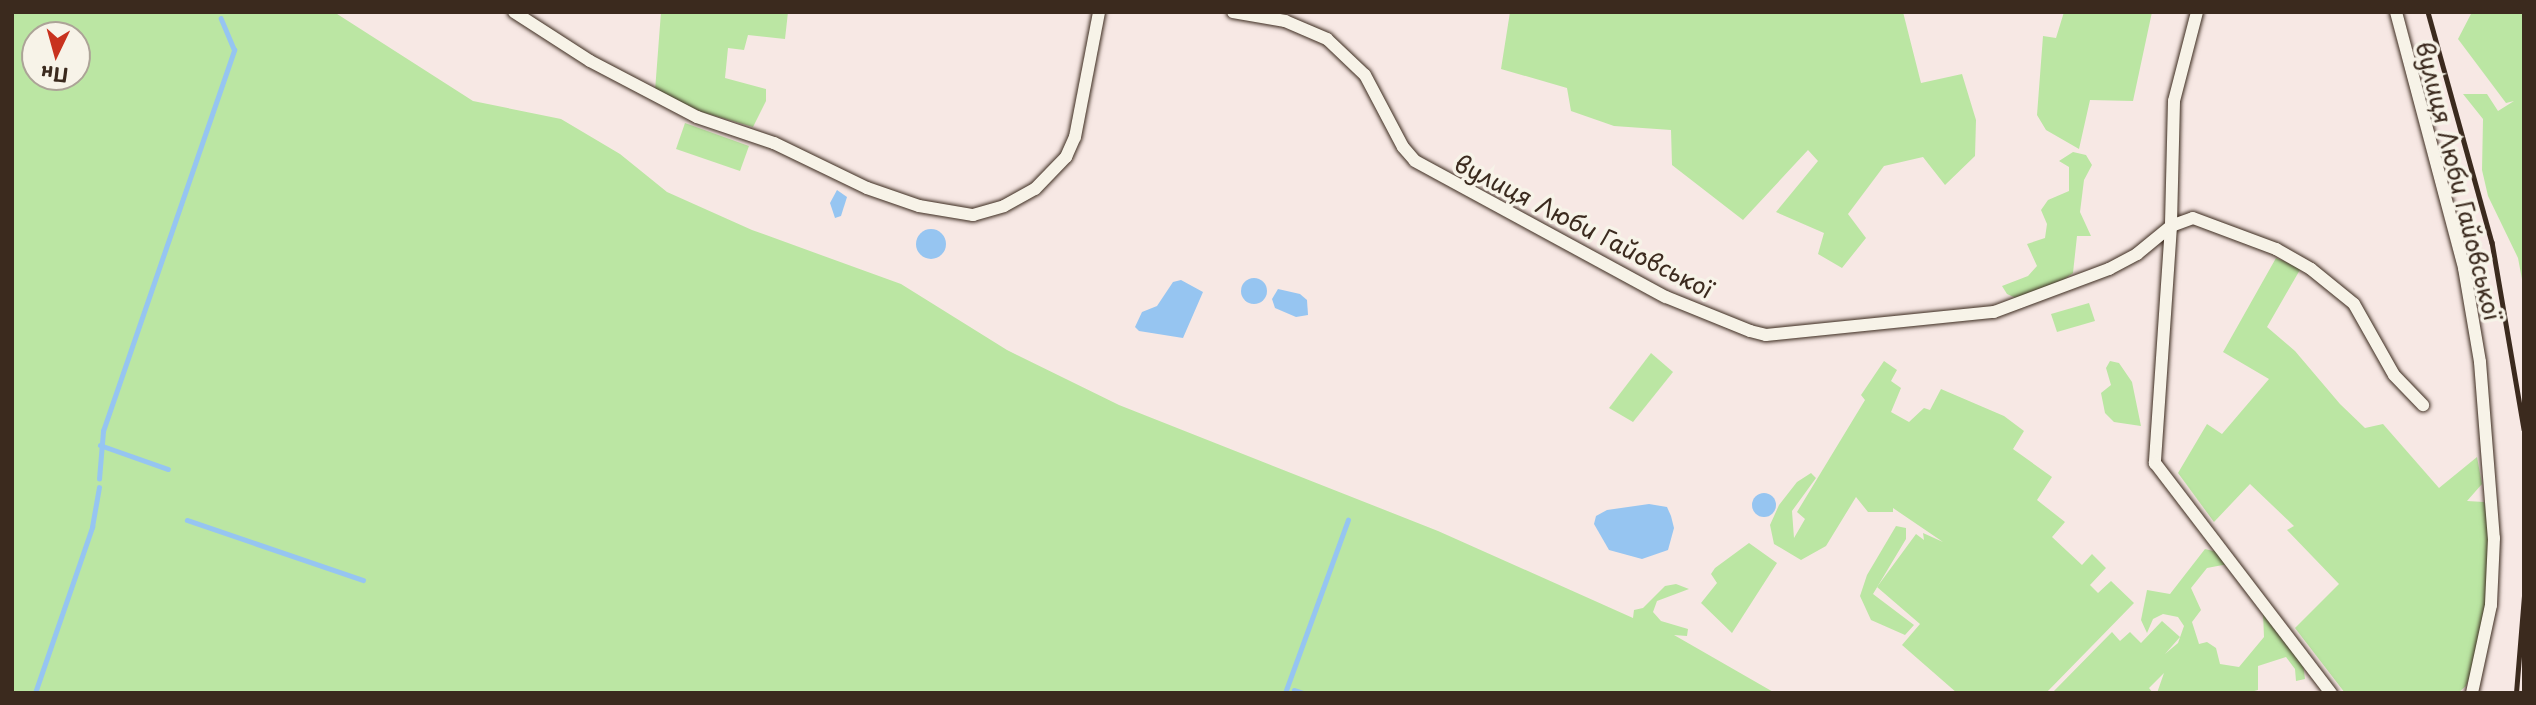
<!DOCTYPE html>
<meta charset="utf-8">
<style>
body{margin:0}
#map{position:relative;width:2536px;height:705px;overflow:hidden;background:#f7e8e4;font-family:"Playpen Sans",sans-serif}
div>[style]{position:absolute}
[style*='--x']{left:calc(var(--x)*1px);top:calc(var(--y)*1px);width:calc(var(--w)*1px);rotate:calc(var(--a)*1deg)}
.green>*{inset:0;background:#bbe6a3}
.water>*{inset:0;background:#96c5f1}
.round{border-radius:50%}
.stream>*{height:4.5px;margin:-2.25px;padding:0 2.25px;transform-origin:2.25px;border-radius:2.25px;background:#96c5f1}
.roads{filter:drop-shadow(0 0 2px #3b2a1e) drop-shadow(0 0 2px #3b2a1e)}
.minor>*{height:12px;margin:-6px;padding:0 6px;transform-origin:6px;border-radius:6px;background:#f7f3e8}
.rail>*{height:4.5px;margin:-2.25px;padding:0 2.25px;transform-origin:2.25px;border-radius:2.25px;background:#3b2a1e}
span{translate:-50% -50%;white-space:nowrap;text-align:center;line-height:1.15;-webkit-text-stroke:7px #f7f3e8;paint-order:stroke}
.street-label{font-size:24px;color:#3b2a1e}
.frame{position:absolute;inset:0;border:14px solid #3b2a1e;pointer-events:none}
.north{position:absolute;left:21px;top:21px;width:70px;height:70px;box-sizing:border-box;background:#f7f3e8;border:2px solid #aca397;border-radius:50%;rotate:185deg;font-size:19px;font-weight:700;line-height:28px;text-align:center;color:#3b2a1e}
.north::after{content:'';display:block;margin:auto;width:24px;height:32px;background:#c8321e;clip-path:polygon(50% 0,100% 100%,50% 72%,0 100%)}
</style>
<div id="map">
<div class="green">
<i style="clip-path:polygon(evenodd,12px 12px,334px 12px,473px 101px,561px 119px,620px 154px,667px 192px,752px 230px,901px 284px,1007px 350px,1119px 405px,1438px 531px,1633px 618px,1634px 610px,1643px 608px,1665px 586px,1676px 584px,1689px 589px,1657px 601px,1653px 612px,1661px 621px,1688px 629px,1687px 636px,1674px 635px,1775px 693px,12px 693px,12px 12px,35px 35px,77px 35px,77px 77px,35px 77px,35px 35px)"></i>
<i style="clip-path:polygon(661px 12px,788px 12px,785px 39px,748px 35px,744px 50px,728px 48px,725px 78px,766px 89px,766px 101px,753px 127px,702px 112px,655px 91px)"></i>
<i style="clip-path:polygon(1510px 12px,1903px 12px,1921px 83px,1962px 74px,1976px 120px,1975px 156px,1945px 185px,1923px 157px,1884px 166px,1848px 214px,1866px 238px,1842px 268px,1818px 254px,1824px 233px,1776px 212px,1818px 161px,1808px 150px,1743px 220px,1672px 165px,1671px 130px,1614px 126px,1571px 111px,1567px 88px,1501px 69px)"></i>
<i style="clip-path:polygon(2064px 12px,2152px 12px,2133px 101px,2090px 100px,2079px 149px,2046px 130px,2037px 115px,2043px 36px,2056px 38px)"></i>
<i style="clip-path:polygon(2472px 12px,2524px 12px,2524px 290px,2518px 258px,2488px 196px,2482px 170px,2483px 119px,2463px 94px,2487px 94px,2498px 111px,2514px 101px,2506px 103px,2458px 39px)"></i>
<i style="clip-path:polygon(685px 123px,749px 146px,740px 171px,676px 149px)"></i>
<i style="clip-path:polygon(2073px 152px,2086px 155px,2092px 165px,2084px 180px,2080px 212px,2091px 236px,2077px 236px,2073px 273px,2049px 290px,2018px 299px,2007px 294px,2002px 286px,2028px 276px,2037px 266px,2027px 244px,2045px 238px,2047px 224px,2041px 210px,2048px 200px,2069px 191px,2069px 167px,2059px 161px)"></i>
<i style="clip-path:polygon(2276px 258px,2301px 268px,2267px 327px,2295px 351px,2340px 404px,2365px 428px,2383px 424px,2439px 488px,2477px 457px,2482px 484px,2467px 501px,2484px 502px,2490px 525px,2487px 630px,2466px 686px,2458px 693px,2345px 693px,2295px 628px,2339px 584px,2287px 530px,2294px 526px,2250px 484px,2214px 522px,2178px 473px,2207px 424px,2222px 434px,2269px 379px,2223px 352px)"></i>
<i style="clip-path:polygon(2089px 303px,2095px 321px,2057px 332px,2051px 314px)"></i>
<i style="clip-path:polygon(1651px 353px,1673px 372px,1633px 422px,1609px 408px)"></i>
<i style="clip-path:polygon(1884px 361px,1897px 370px,1891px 381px,1901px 388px,1891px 412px,1909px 422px,1924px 408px,1930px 410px,1941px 389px,2004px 416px,2024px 431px,2013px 449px,2052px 477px,2037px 500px,2065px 522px,2052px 537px,2082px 565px,2092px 554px,2106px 568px,2090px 585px,2098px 593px,2111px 581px,2134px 603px,2046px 693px,1957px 693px,1902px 645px,1920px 624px,1877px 587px,1916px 534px,1924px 540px,1923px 533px,1943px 542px,1893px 508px,1893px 512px,1868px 512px,1856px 497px,1826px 546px,1801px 560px,1774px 544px,1770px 525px,1779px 505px,1797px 482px,1811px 473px,1816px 478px,1792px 511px,1794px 538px,1805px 519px,1797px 512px,1865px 400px,1861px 395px)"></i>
<i style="clip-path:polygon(2110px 361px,2119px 363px,2132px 382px,2141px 426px,2114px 422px,2105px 413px,2101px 393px,2111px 385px,2106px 368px)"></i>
<i style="clip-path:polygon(1896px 526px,1906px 528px,1906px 539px,1873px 594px,1914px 625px,1905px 635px,1871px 620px,1860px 596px,1867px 575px)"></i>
<i style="clip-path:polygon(1749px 543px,1777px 563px,1732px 633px,1701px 603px,1717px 583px,1711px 574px,1715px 568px)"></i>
<i style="clip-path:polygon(2205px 549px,2217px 552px,2228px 564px,2207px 568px,2191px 588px,2201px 610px,2192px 622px,2199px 644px,2207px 642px,2216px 648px,2220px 664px,2239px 667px,2264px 637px,2263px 613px,2302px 656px,2305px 679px,2296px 681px,2295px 669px,2286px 657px,2258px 666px,2258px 690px,2247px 693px,2157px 693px,2164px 673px,2149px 688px,2153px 693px,2052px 693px,2112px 632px,2120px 641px,2130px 632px,2141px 643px,2162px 621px,2180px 637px,2165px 654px,2178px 643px,2184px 626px,2178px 617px,2163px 614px,2153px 619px,2147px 633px,2141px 620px,2147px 590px,2170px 594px)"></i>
</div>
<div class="water">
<i style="clip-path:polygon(837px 190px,847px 197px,841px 216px,835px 218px,830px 203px)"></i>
<i class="round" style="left:916px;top:229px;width:30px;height:30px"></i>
<i class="round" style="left:1241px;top:278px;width:26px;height:26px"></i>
<i style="clip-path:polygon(1181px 280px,1203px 292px,1183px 338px,1139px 331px,1135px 327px,1142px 312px,1157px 306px,1173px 282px)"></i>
<i style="clip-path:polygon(1278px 289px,1300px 294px,1307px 300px,1308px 315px,1296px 317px,1275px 308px,1272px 299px)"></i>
<i class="round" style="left:1752px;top:493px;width:24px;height:24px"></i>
<i style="clip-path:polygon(1649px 504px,1667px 507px,1671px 516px,1674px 528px,1668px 550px,1642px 559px,1609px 550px,1594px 524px,1596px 516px,1607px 510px)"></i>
</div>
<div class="stream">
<i style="--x:100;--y:445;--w:72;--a:19.4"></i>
<i style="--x:99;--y:479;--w:48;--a:-85.2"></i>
<i style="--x:103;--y:431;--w:403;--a:-71"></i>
<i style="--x:234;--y:50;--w:34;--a:-113"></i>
<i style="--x:187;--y:520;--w:186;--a:18.8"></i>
<i style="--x:1294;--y:690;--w:9;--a:18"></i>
<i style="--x:35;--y:693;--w:176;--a:-71"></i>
<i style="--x:92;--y:527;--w:40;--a:-80"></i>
<i style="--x:1285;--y:693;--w:184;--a:-70"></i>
</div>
<div class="roads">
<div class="minor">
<i style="--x:514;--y:12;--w:90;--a:32.8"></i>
<i style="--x:590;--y:61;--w:121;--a:27.6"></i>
<i style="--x:697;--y:117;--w:81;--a:18.7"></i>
<i style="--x:774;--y:143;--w:103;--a:25.8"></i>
<i style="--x:867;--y:188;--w:55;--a:19.1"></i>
<i style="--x:919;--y:206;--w:55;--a:9.5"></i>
<i style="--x:973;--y:215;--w:32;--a:-16"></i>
<i style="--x:1004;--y:206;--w:35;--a:-29"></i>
<i style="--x:1035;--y:189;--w:45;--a:-45.9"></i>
<i style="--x:1066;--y:157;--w:22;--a:-66"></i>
<i style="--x:1075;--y:137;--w:127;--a:-79.1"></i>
<i style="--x:1233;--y:12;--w:53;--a:9.8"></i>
<i style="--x:1285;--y:21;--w:46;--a:23.2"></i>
<i style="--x:1327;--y:39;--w:52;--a:43.5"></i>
<i style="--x:1365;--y:75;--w:81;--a:62.2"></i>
<i style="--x:1403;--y:147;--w:18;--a:49"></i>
<i style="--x:1415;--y:161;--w:285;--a:28.5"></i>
<i style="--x:1666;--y:297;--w:91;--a:22"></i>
<i style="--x:1750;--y:331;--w:16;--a:14"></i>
<i style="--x:1766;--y:335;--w:229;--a:-5.8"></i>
<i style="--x:1994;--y:312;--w:123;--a:-20.5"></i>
<i style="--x:2109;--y:269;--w:32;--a:-28"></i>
<i style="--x:2137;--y:254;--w:44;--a:-39.5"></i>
<i style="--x:2171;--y:226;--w:23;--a:-20"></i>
<i style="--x:2193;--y:218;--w:89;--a:20.5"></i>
<i style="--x:2276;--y:249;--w:40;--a:29.7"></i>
<i style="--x:2311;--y:269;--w:55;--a:39.1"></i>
<i style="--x:2354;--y:304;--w:81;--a:60.6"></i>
<i style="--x:2394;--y:375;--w:42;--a:46"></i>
<i style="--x:2197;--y:12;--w:92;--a:104.5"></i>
<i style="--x:2174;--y:101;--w:125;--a:91.4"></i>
<i style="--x:2171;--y:226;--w:238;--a:93.9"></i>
<i style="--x:2155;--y:463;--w:290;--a:52.6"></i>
<i style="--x:2396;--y:12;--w:265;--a:75.1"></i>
<i style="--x:2464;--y:268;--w:95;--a:80.3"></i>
<i style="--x:2480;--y:362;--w:177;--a:85.5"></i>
<i style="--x:2494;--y:538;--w:67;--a:92.6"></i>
<i style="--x:2491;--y:605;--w:90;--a:102.2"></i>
</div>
</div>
<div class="rail">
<i style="--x:2428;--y:12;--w:239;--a:74.5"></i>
<i style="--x:2492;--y:242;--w:190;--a:80.3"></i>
<i style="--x:2516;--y:693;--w:97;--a:-85.3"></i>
</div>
<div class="street-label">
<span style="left:2459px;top:181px;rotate:76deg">вулиця Люби Гайовської</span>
<span style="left:1584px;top:226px;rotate:27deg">вулиця Люби Гайовської</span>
</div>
<div class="frame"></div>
<div class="north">Пн</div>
</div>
